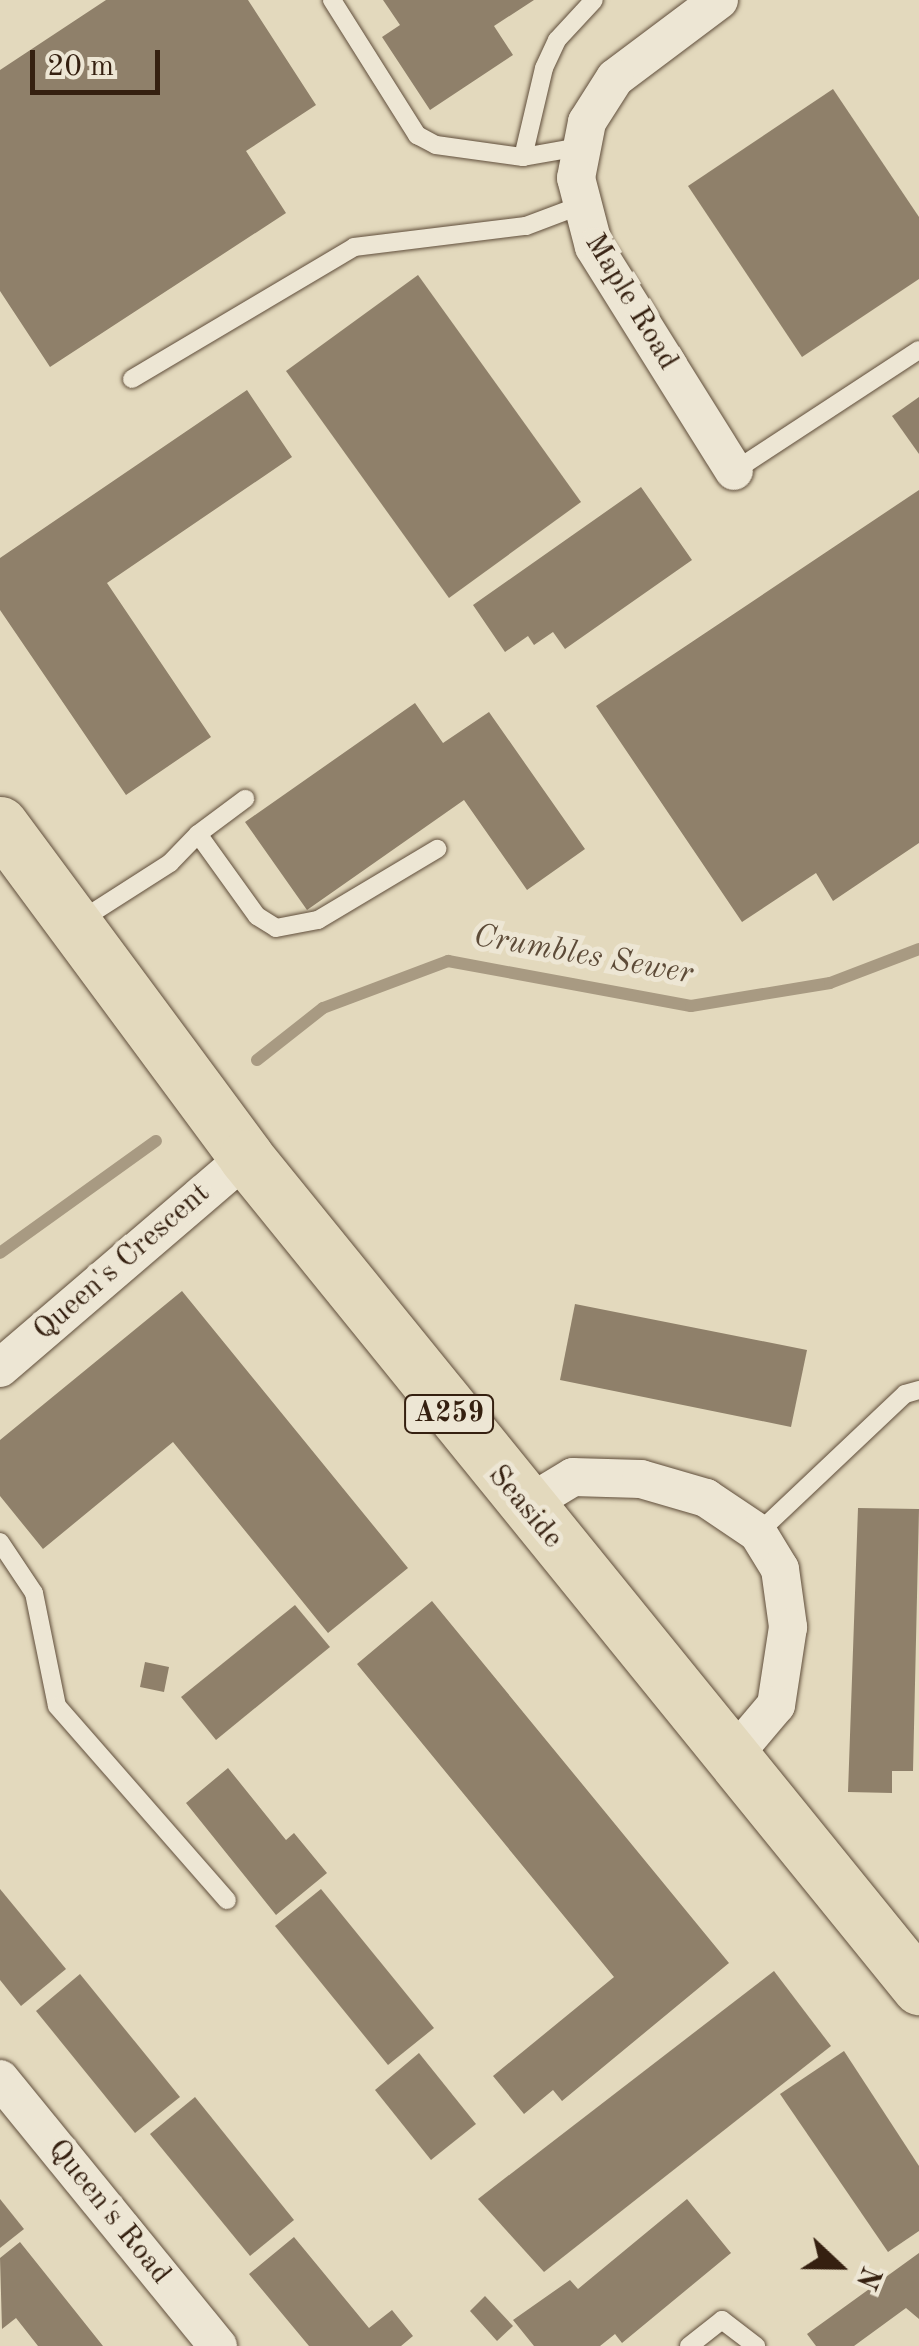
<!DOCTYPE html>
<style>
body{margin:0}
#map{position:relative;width:919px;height:2346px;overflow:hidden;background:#e3d9bd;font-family:"Old Standard TT",serif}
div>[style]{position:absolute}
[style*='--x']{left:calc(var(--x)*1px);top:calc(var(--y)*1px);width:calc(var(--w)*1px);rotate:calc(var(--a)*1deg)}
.stream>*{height:12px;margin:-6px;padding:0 6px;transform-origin:6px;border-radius:6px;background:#a89a82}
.building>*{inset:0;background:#8f806a}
.roads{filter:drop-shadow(0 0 2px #604e3b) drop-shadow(0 0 2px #604e3b)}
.service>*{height:18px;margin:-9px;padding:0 9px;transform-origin:9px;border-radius:9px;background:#ede6d4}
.minor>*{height:38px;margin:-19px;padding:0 19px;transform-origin:19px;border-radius:19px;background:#ede6d4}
.primary>*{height:55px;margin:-27.5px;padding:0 27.5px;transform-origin:27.5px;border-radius:27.5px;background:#e3d9bd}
span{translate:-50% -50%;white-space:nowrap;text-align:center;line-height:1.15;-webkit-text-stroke:10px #ede6d4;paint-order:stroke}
.shield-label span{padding:2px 8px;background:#ede6d4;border:2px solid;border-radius:8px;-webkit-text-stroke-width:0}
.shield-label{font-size:28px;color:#352010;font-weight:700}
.street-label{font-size:30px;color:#352010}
.water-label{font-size:32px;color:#5d4b38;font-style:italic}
.north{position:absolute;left:789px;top:2216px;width:100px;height:100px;-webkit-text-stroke:8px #ede6d4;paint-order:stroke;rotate:112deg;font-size:28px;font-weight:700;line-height:40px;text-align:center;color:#352010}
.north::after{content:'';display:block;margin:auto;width:35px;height:45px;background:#352010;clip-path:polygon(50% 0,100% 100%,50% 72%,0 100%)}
.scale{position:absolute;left:30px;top:50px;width:130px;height:45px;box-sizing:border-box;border:5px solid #352010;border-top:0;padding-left:12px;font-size:30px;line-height:35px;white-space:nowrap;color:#352010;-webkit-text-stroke:8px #ede6d4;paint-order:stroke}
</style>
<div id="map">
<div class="stream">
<i style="--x:257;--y:1060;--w:84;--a:-38.2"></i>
<i style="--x:323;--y:1008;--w:134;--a:-20.6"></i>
<i style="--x:448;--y:961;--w:247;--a:10.5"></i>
<i style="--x:691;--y:1006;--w:141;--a:-9.4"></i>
<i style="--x:830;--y:983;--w:95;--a:-20.9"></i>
<i style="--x:0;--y:1253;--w:192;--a:-35.7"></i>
</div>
<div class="building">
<i style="clip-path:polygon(106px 0,248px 0,316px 105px,246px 151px,286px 213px,50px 367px,0 291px,0 70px)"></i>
<i style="clip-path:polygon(383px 0,534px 0,494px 26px,513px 55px,430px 110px,382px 37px,400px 25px)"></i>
<i style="clip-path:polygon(833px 89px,919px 217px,919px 279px,802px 357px,688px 186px)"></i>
<i style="clip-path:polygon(418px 275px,581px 502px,449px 598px,286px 371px)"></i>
<i style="clip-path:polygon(247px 390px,292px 457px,107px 583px,211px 737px,126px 795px,0 610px,0 558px)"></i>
<i style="clip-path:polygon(919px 397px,919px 454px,892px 416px)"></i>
<i style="clip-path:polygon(641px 487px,692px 560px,565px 649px,553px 632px,534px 645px,528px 636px,505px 652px,473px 605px)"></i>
<i style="clip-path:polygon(919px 490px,919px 843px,833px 901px,816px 873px,742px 922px,596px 706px)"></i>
<i style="clip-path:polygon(415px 703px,443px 743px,489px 712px,585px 849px,527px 890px,464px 800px,307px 910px,245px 822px)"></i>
<i style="clip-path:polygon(182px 1291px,408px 1568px,328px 1633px,173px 1442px,43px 1549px,0 1496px,0 1440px)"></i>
<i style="clip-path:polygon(575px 1304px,807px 1350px,791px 1427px,560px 1380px)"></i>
<i style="clip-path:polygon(858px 1508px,919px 1509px,913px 1771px,892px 1771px,892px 1793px,848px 1792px)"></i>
<i style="clip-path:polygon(432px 1601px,729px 1963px,562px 2101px,553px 2090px,524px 2114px,493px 2076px,614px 1977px,357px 1664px)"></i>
<i style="clip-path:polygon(295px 1605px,330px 1647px,216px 1740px,181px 1697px)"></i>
<i style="clip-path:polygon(145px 1662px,169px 1667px,164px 1692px,140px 1687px)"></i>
<i style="clip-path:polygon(228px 1768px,286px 1840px,294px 1833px,327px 1873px,276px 1915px,186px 1803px)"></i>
<i style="clip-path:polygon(0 1889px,66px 1969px,21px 2006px,0 1980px)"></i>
<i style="clip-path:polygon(321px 1889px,434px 2028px,388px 2065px,275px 1926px)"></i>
<i style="clip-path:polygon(774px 1971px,831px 2046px,544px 2272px,478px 2199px)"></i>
<i style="clip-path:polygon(80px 1974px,180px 2097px,135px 2133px,36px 2011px)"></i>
<i style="clip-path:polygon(844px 2051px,919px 2166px,919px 2231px,888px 2252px,780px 2094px)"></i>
<i style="clip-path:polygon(419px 2053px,476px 2124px,431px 2160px,375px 2090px)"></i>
<i style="clip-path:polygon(195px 2097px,294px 2220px,250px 2256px,150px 2134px)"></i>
<i style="clip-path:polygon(0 2199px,24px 2229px,0 2248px)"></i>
<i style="clip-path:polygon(687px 2199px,731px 2253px,622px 2343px,615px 2334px,600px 2346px,534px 2346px,513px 2320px,570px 2280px,578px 2289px)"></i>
<i style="clip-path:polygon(294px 2237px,369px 2328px,392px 2310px,413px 2336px,401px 2346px,309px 2346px,249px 2274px)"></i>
<i style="clip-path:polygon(20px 2242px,44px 2272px,103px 2346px,38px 2346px,16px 2318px,2px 2329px,0 2258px)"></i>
<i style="clip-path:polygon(919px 2253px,919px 2319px,906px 2308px,854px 2346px,816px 2346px,807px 2334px)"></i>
<i style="clip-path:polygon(485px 2296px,513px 2326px,497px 2341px,470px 2311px)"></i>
</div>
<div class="roads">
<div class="service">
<i style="--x:332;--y:0;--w:160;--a:57.8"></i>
<i style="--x:417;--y:135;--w:21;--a:28"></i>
<i style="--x:436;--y:145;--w:88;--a:7.9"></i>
<i style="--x:523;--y:157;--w:58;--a:-10"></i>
<i style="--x:523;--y:157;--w:91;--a:-76.7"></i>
<i style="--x:544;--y:68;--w:31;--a:-65"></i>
<i style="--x:557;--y:40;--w:54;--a:-47.2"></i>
<i style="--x:132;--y:379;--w:258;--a:-30.7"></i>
<i style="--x:354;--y:247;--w:173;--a:-7"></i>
<i style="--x:526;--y:226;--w:57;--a:-20.7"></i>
<i style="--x:734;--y:471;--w:221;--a:-33.2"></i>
<i style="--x:198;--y:834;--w:59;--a:-36.7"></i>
<i style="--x:81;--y:920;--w:106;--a:-32.6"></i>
<i style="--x:170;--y:863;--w:40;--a:-46"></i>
<i style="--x:198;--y:834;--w:101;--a:54.3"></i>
<i style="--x:257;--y:916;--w:22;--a:32"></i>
<i style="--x:276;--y:928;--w:43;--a:-10.8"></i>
<i style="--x:318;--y:920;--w:139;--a:-30.8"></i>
<i style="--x:758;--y:1533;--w:202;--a:-43.4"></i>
<i style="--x:905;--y:1394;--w:15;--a:-16"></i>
<i style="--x:0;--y:1542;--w:61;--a:56.3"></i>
<i style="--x:34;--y:1593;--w:115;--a:78.5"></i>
<i style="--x:57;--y:1706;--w:258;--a:48.8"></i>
<i style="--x:689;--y:2346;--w:42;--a:-38.2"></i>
<i style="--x:722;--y:2320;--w:43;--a:37.4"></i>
</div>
<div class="minor">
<i style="--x:719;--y:0;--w:130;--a:143.1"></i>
<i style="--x:615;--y:78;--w:52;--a:122.5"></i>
<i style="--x:587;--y:122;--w:57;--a:101.1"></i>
<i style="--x:576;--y:178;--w:71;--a:75.4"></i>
<i style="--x:594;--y:247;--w:264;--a:58"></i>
<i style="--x:0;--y:1368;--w:324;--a:-40.6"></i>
<i style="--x:525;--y:1506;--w:56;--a:-31.1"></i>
<i style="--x:573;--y:1477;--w:68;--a:1.7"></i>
<i style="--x:641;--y:1479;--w:68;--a:16.3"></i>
<i style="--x:706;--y:1498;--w:63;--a:33.9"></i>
<i style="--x:758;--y:1533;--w:42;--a:58.6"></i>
<i style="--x:780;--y:1569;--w:59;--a:82.1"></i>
<i style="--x:788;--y:1627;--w:79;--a:98.7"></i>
<i style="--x:776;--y:1705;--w:68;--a:130.2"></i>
<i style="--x:0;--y:2079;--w:345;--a:50.8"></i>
</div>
<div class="primary">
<i style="--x:0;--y:824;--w:414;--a:53.5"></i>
<i style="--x:246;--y:1157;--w:1069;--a:50.96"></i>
</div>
</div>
<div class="shield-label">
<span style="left:449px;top:1414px">A259</span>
</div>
<div class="street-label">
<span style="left:631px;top:302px;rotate:59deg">Maple Road</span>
<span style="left:122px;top:1262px;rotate:-41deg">Queen's Crescent</span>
<span style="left:525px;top:1507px;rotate:50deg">Seaside</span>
<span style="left:109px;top:2212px;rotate:51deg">Queen's Road</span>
</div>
<div class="water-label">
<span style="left:583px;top:956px;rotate:10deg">Crumbles Sewer</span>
</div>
<div class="north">N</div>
<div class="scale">20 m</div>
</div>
